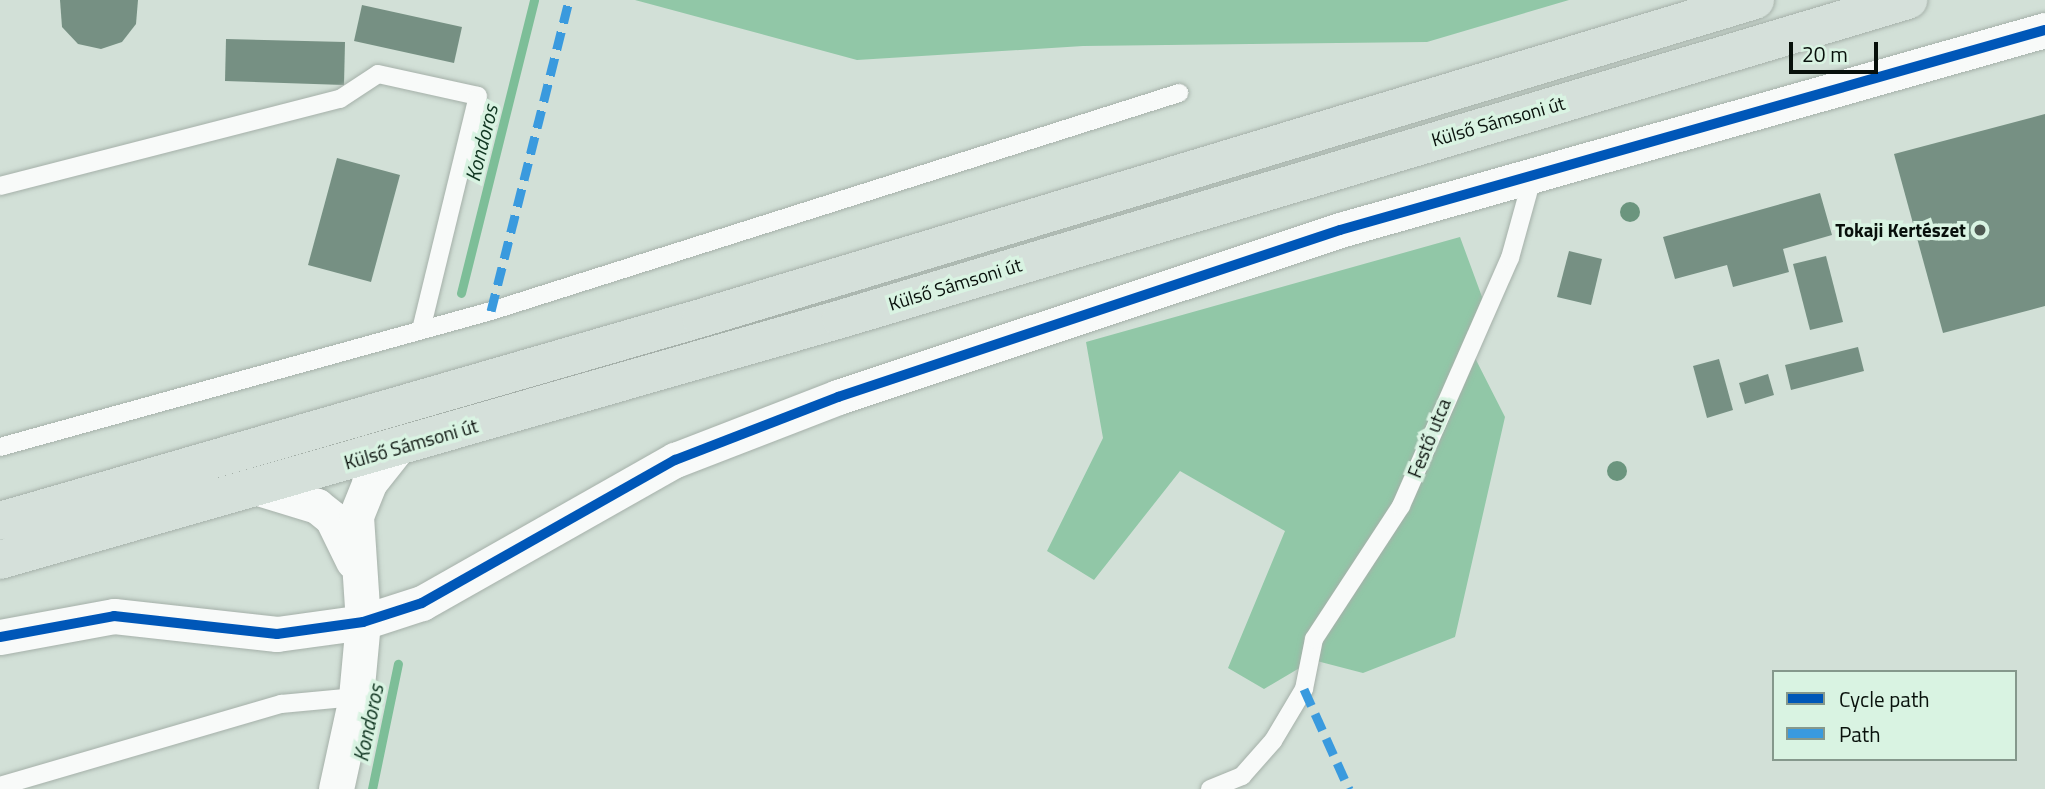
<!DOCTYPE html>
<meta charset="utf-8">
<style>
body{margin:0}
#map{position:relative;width:2045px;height:789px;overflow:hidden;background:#d2e0d7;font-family:"Titillium Web",sans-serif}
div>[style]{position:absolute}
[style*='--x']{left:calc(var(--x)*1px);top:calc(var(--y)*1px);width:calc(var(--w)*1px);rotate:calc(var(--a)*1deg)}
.forest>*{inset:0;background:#91c7a7}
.stream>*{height:9px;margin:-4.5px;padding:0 4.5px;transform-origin:4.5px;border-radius:4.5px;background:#7dbe98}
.building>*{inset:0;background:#769083}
.roads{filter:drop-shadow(0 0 2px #a5b0a9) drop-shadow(0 0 2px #a5b0a9)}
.service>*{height:18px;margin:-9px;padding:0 9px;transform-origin:9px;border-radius:9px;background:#f8faf9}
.minor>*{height:35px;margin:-17.5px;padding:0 17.5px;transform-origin:17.5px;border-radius:17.5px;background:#f8faf9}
.primary>*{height:38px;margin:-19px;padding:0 19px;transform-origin:19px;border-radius:19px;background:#d5e0da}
.quiet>*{height:9px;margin-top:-4.5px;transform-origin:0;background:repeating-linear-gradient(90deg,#3a9ade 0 18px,transparent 0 27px)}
.cycleway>*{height:10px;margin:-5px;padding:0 5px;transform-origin:5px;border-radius:5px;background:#0057b8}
.trees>*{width:20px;height:20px;margin:-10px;border-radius:50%;background:#6b957e}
.dots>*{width:19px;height:19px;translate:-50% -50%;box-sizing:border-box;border:4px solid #d9f3e2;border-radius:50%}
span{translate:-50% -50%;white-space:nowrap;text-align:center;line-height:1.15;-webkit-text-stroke:7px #d9f3e2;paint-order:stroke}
.street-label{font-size:19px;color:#08100b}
.poi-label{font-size:19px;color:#08100b;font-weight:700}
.right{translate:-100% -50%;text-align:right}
.water-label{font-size:21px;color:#103621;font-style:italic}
.legend{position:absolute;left:1772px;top:670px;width:245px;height:91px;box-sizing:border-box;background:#d9f3e2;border:2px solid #85988c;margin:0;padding:9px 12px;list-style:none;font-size:21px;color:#08100b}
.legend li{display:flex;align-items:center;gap:14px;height:35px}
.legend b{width:35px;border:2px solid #85988c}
.scale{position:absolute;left:1789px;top:42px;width:89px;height:32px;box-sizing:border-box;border:4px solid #08100b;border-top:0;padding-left:9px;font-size:21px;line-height:24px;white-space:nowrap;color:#08100b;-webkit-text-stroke:5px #d9f3e2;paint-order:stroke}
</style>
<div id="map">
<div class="forest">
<i style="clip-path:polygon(635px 0,1569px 0,1427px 42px,1083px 46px,857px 60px)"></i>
<i style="clip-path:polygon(1460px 237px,1485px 305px,1472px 352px,1505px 417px,1455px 637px,1363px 673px,1313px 660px,1264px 689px,1228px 668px,1285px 531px,1180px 471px,1094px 580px,1047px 551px,1103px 438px,1086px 342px)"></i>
</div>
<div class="stream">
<i style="--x:461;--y:293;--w:302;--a:-76"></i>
<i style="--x:372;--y:789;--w:128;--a:-78.3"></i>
</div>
<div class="building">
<i style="clip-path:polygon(60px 0,138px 0,136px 24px,122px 42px,101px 49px,78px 44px,62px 27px)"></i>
<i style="clip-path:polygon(362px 5px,462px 27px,454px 63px,354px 41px)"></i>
<i style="clip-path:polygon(226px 39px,345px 42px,344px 85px,225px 81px)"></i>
<i style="clip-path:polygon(2045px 114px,2045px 306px,1943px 333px,1894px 154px)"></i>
<i style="clip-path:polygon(337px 158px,400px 175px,371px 282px,308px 265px)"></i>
<i style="clip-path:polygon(1820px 193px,1832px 235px,1783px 249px,1789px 272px,1733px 287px,1727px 265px,1675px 279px,1663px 237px)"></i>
<i style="clip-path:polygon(1569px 251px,1602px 259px,1591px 305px,1557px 297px)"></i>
<i style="clip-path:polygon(1826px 256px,1843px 322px,1810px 330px,1793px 264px)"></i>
<i style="clip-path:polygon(1858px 347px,1864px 371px,1791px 390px,1785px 365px)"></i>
<i style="clip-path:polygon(1719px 359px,1733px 410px,1707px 418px,1693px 366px)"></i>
<i style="clip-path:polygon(1768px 374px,1774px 395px,1745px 404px,1739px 383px)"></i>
</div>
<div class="roads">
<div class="service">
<i style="--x:0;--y:186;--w:351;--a:-14.4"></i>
<i style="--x:340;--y:99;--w:45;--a:-33.3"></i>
<i style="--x:378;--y:74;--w:102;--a:12.4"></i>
<i style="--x:478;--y:96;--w:240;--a:103.7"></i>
<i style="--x:0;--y:447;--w:509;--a:-15.48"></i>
<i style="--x:491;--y:311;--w:722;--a:-17.58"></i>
<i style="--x:0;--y:786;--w:293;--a:-16.3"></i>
<i style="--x:281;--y:704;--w:75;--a:-5.3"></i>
<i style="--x:1210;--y:789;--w:35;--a:-22"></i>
<i style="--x:1242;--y:776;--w:47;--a:-48.5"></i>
<i style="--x:1273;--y:741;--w:61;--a:-59.2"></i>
<i style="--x:1304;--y:689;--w:51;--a:-78.7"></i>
<i style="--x:1314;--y:639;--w:159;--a:-56.8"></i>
<i style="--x:1401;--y:506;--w:271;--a:-66.3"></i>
<i style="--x:1510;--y:258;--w:86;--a:-74.5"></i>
</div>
<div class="minor">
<i style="--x:255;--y:487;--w:65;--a:17"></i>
<i style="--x:317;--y:506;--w:19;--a:39"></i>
<i style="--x:332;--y:518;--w:48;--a:64"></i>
<i style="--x:0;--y:637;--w:116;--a:-10.4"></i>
<i style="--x:114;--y:616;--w:164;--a:6.3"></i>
<i style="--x:277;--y:634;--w:87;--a:-7.9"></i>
<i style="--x:363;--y:622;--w:62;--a:-17.9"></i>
<i style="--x:422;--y:603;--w:291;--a:-29.5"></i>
<i style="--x:675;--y:460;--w:175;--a:-21.1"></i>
<i style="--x:838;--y:397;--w:529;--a:-18.4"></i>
<i style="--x:1340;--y:230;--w:733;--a:-15.84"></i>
<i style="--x:336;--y:789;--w:94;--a:-77.7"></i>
<i style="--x:356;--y:697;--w:75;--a:-84.7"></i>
<i style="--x:363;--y:622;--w:106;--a:-93.8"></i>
<i style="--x:356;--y:516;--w:35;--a:-68"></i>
<i style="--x:369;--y:483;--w:43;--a:-51.5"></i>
</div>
<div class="primary">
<i style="--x:0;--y:521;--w:730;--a:-16.15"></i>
<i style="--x:701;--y:318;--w:1101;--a:-16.79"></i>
<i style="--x:0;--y:560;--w:875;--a:-15.99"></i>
<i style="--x:841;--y:319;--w:1114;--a:-16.65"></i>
</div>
</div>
<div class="quiet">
<i style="--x:491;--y:311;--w:321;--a:-75.9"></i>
<i style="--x:1304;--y:689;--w:110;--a:65.8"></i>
</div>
<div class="cycleway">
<i style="--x:0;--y:637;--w:116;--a:-10.4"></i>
<i style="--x:114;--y:616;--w:164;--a:6.3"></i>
<i style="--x:277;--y:634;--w:87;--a:-7.9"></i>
<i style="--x:363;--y:622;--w:62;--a:-17.9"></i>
<i style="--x:422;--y:603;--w:291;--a:-29.5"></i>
<i style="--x:675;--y:460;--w:175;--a:-21.1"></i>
<i style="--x:838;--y:397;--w:529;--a:-18.4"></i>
<i style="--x:1340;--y:230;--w:733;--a:-15.84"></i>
</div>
<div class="trees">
<i style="left:1630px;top:212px"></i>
<i style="left:1617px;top:471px"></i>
</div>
<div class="dots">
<i style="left:1980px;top:230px;background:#4f5952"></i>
</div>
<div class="street-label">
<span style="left:1498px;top:121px;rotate:-16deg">Külső Sámsoni út</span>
<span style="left:955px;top:284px;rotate:-17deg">Külső Sámsoni út</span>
<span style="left:1429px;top:438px;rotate:-68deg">Festő utca</span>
<span style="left:411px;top:444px;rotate:-16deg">Külső Sámsoni út</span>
</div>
<div class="poi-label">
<span class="right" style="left:1966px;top:230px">Tokaji Kertészet</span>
</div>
<div class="water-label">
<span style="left:481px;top:143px;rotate:-76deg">Kondoros</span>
<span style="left:368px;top:723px;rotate:-78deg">Kondoros</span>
</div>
<ul class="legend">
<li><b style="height:9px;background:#0057b8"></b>Cycle path</li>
<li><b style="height:9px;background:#3a9ade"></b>Path</li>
</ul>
<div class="scale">20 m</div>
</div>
